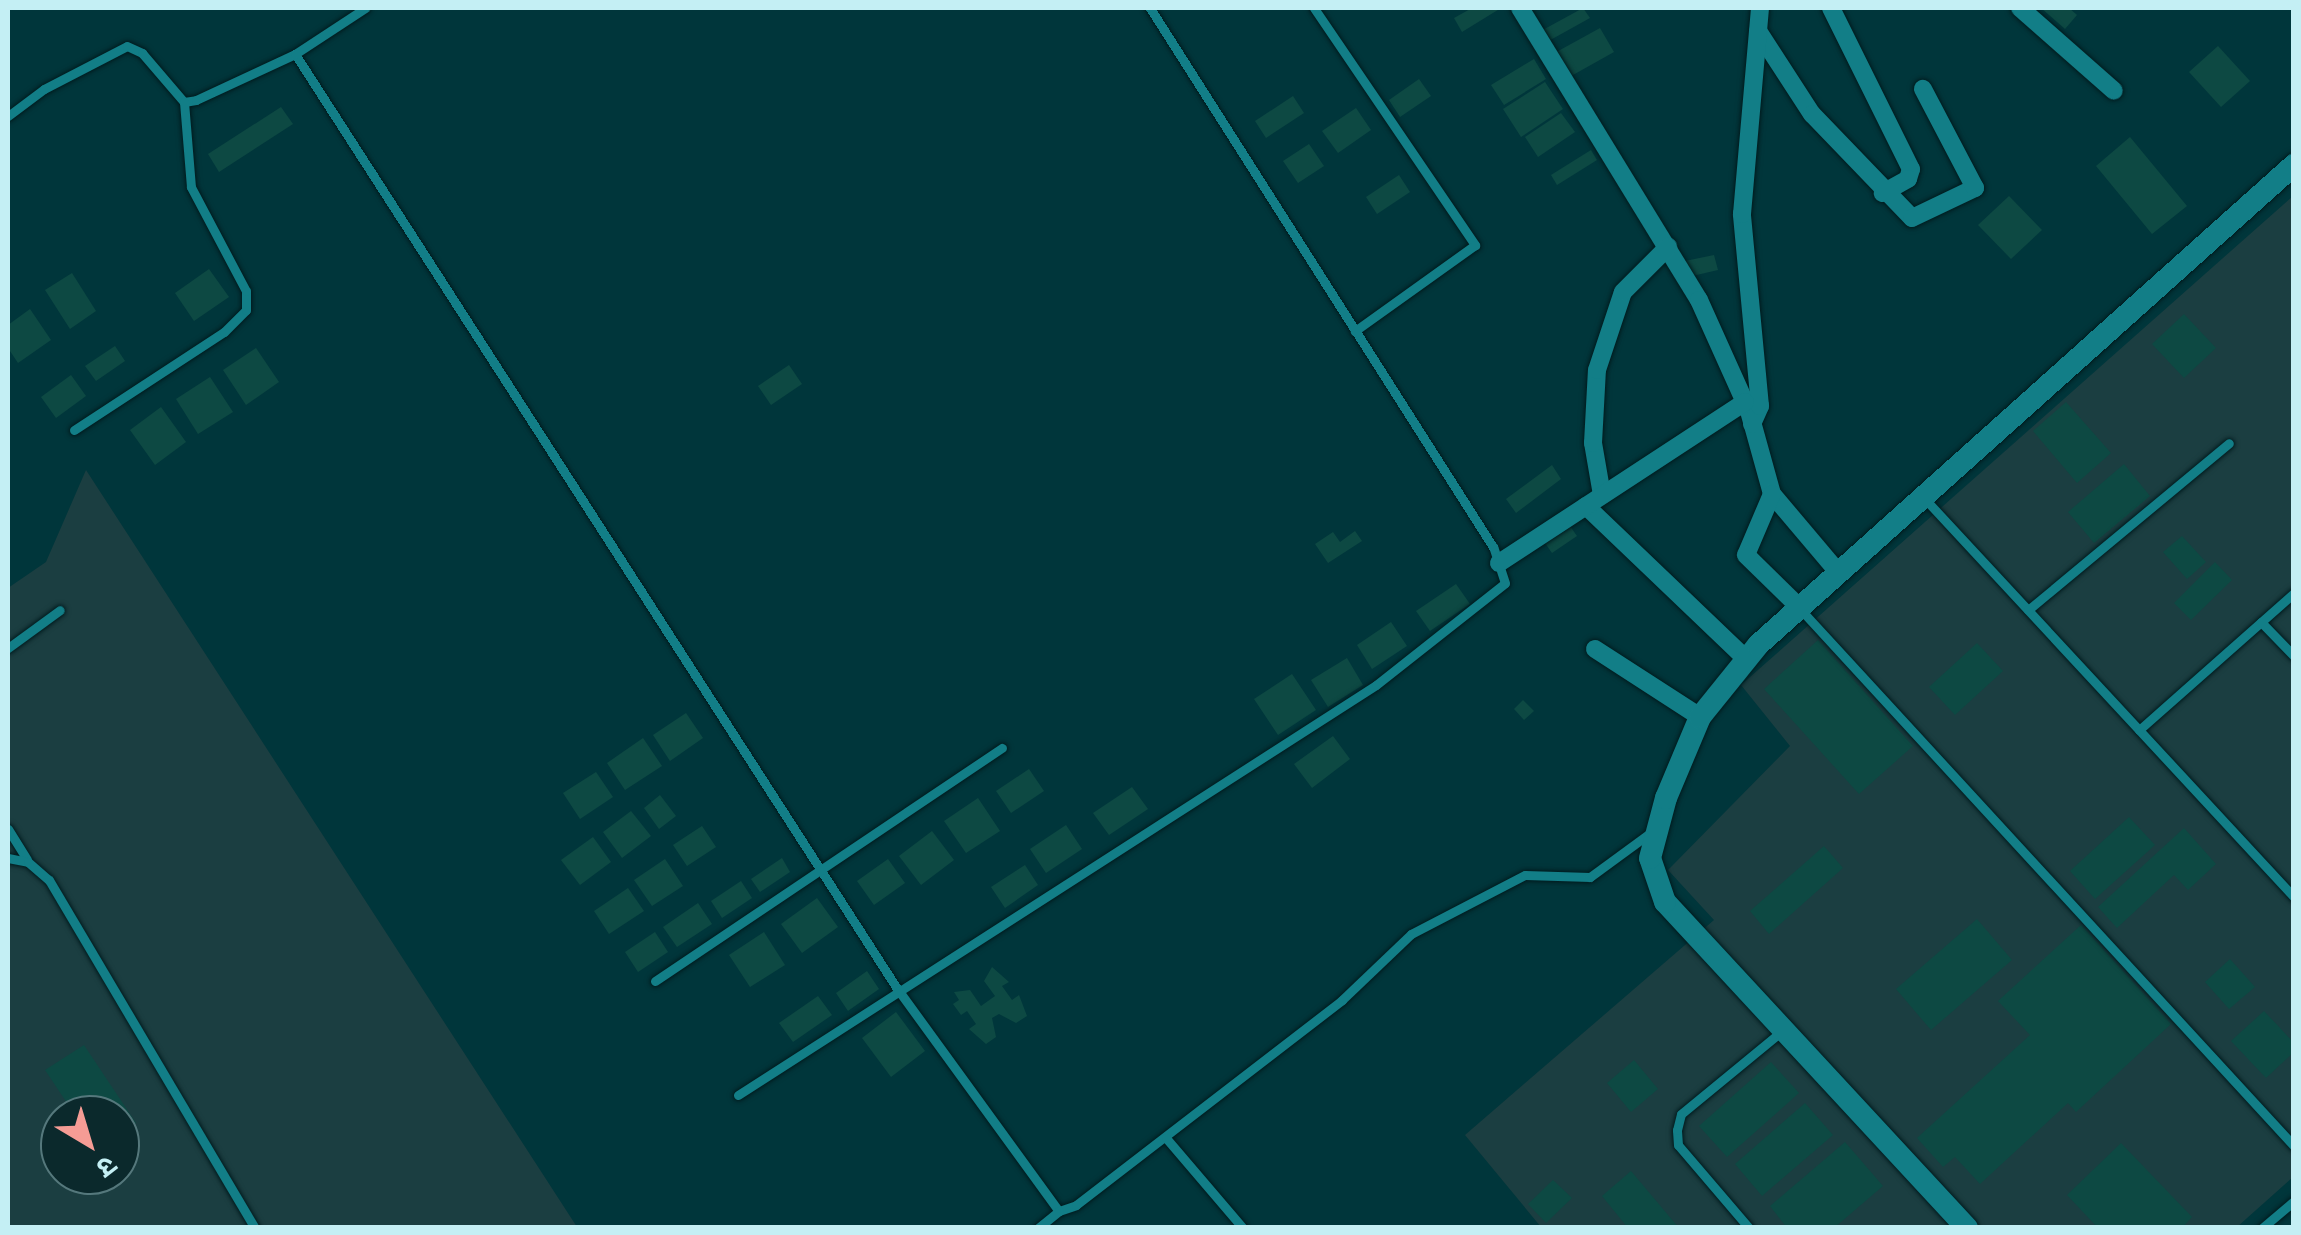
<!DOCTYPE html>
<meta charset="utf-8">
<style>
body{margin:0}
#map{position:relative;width:2301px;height:1235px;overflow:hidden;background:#00363b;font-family:"PT Sans","Noto Sans Devanagari",sans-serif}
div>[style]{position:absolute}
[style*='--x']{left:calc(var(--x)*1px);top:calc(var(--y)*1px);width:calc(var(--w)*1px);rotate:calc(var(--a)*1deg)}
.built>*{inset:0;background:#1b3e41}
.building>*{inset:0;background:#0d4943}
.roads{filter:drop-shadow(0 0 2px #001b1e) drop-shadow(0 0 2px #001b1e)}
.service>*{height:9px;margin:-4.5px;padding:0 4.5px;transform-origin:4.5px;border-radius:4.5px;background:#127e87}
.minor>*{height:18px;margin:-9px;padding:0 9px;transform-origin:9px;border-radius:9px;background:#127e87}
.tertiary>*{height:22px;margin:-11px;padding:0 11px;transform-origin:11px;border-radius:11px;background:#127e87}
span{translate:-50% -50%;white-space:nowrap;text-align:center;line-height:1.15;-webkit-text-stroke:8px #0b292c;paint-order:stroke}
.frame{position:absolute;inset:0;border:10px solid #c4eff4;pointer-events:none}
.north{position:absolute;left:40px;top:1095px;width:100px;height:100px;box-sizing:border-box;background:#0b292c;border:2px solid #55787c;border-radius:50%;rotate:142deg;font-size:28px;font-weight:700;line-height:40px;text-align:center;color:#c4eff4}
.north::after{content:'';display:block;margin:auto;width:35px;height:45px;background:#f59c95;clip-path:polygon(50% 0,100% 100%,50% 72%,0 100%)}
</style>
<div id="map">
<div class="built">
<i style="clip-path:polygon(2293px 196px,2293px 1177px,2237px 1227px,1541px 1227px,1465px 1135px,1714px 920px,1668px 870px,1790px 746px,1741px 685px)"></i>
<i style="clip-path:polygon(evenodd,86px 470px,577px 1227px,8px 1227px,8px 588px,46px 562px,86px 470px,60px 1115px,120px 1115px,120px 1175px,60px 1175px,60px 1115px)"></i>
</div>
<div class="building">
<i style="clip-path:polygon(1472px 8px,1501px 8px,1462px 32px,1454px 18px)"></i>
<i style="clip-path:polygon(1583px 8px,1590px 18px,1545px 43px,1539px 32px)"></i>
<i style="clip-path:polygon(2041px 8px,2069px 8px,2077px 15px,2065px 29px)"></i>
<i style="clip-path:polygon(1600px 28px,1614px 52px,1564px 80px,1551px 55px)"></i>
<i style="clip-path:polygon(2218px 46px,2250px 81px,2221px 107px,2189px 72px)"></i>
<i style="clip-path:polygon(1534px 59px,1546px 79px,1504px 105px,1491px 85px)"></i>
<i style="clip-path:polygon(1419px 79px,1431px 96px,1400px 117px,1389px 100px)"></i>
<i style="clip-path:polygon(1545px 82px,1563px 109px,1521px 137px,1503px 109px)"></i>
<i style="clip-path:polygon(1293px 96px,1304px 113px,1266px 138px,1255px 121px)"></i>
<i style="clip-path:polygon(281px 107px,293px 124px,219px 172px,208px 154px)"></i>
<i style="clip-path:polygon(1356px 108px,1371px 130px,1338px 153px,1322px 131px)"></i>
<i style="clip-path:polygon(1561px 113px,1575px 132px,1538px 157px,1525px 137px)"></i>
<i style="clip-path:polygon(2130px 137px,2187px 206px,2152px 234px,2096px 166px)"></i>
<i style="clip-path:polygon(1309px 144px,1324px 166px,1298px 183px,1283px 161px)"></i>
<i style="clip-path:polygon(1591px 150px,1597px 160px,1557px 185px,1551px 175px)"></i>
<i style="clip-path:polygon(1399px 175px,1410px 192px,1377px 214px,1366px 197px)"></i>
<i style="clip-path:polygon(2009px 196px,2042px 230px,2011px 259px,1978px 225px)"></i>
<i style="clip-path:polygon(1714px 255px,1718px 270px,1688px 277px,1685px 261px)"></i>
<i style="clip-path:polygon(209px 269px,229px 297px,194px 321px,175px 293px)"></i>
<i style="clip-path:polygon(72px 273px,96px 311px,70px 329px,45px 290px)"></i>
<i style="clip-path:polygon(30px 309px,51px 340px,18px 363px,8px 348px,8px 325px)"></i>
<i style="clip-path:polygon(2184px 314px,2216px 348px,2184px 378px,2152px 344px)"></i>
<i style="clip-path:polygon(115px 346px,125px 361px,96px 381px,85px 366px)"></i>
<i style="clip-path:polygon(256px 348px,279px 382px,246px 405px,223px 370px)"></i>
<i style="clip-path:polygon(789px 365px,802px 384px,771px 405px,758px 386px)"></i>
<i style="clip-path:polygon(71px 375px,86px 396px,56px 418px,41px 397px)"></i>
<i style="clip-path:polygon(210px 377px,233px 412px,198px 434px,176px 399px)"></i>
<i style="clip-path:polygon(2066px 402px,2111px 453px,2077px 483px,2033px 431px)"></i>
<i style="clip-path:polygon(161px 407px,186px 442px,155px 465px,130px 430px)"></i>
<i style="clip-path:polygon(2124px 464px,2150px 496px,2094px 543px,2068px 512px)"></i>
<i style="clip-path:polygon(1552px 465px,1561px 479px,1516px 513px,1506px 499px)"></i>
<i style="clip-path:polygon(1565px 519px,1577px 536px,1552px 553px,1540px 536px)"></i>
<i style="clip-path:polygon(1355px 531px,1362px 541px,1328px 563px,1315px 544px,1333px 532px,1340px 542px)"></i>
<i style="clip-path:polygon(2182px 536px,2206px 562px,2187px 579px,2163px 552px)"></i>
<i style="clip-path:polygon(2215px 562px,2232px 580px,2191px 620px,2174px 603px)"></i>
<i style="clip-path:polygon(1456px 584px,1470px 604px,1430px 631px,1416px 611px)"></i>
<i style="clip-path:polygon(1391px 622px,1407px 646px,1372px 669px,1357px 645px)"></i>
<i style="clip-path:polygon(1818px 640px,1913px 746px,1859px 794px,1764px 689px)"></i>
<i style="clip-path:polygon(1977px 643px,2003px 671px,1955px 715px,1929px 687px)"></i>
<i style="clip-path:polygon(1347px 658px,1363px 685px,1328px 707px,1311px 680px)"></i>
<i style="clip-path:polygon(1292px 674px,1316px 710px,1278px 735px,1254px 699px)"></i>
<i style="clip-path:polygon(1523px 700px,1534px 711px,1524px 720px,1514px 709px)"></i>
<i style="clip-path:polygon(686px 713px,703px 738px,670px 761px,653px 735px)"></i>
<i style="clip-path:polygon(1333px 736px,1350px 759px,1312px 788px,1294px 764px)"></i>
<i style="clip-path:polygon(643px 738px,662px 766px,625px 790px,607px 763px)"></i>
<i style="clip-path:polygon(1029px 769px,1044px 791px,1011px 813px,996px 791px)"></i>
<i style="clip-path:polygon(596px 772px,613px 797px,580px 819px,563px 793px)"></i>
<i style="clip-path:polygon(1132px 787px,1148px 809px,1109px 835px,1093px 813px)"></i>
<i style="clip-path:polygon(660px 795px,676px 816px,659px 829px,644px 808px)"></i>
<i style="clip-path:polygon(978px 798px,1000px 831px,966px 853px,944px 821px)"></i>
<i style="clip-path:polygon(631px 811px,651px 836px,622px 858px,603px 832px)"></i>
<i style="clip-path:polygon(2129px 817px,2155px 845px,2095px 899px,2070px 871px)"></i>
<i style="clip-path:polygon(1066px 825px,1082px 849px,1046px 873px,1030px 849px)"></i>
<i style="clip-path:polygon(702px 826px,716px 847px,687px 866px,673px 845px)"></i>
<i style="clip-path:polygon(2184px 828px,2216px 864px,2188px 890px,2174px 875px,2117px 928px,2098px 907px)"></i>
<i style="clip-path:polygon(932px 831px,954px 860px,921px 885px,899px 856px)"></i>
<i style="clip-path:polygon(593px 837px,611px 862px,580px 885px,561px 860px)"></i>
<i style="clip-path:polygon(1824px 846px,1843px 868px,1769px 934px,1750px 911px)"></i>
<i style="clip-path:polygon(782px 858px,790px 872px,760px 892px,751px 879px)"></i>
<i style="clip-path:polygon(665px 859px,683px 886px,652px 906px,634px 880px)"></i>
<i style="clip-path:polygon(888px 859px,905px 883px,874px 905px,857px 881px)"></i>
<i style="clip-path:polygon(1025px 865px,1038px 885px,1005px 908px,991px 887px)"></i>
<i style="clip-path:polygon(741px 881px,752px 898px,722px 918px,711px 901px)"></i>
<i style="clip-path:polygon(628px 888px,644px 911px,609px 934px,594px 911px)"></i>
<i style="clip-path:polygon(817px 898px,838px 927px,802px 953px,781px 924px)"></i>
<i style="clip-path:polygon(698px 903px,712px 924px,677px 947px,663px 927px)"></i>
<i style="clip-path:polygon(1977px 919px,2012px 960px,1931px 1030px,1896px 989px)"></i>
<i style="clip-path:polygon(2081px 925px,2171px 1024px,2076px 1112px,2068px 1103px,1980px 1184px,1955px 1157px,1943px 1167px,1917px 1138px,2030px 1035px,1998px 1001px)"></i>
<i style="clip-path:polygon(655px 932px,668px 952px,638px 972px,625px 952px)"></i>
<i style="clip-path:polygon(764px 932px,785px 965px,750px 987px,729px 955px)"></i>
<i style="clip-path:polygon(2230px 959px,2255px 987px,2229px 1009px,2205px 982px)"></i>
<i style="clip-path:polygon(992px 967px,1009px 982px,1002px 986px,1012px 1000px,1019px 995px,1027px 1016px,1016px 1023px,999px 1014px,992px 1018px,996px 1037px,986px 1044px,969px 1029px,976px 1024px,967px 1011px,961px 1015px,953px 1004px,959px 1000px,954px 992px,970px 990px,981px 1006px,995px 996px,984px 981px)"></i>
<i style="clip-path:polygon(867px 971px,879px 989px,848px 1011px,836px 993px)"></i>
<i style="clip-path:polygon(818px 996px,832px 1015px,793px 1042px,779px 1023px)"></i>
<i style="clip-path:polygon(2264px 1011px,2294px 1043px,2294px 1052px,2266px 1078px,2231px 1041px)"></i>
<i style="clip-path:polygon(896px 1012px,925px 1051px,891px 1077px,862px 1038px)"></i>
<i style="clip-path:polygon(84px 1045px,136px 1123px,120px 1134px,120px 1115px,75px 1115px,45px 1070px)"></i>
<i style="clip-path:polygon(1634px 1060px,1658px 1089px,1631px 1112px,1607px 1083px)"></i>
<i style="clip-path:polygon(1771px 1062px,1799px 1093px,1727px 1157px,1699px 1126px)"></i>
<i style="clip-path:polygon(1805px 1103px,1833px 1135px,1762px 1196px,1735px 1164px)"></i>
<i style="clip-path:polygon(1845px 1142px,1883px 1186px,1834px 1228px,1787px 1228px,1770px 1206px)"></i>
<i style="clip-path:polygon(2121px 1143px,2192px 1217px,2182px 1228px,2098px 1228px,2067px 1195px)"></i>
<i style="clip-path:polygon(1631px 1171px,1679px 1228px,1628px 1228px,1602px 1196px)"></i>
<i style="clip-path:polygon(1553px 1180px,1572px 1198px,1546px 1223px,1528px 1204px)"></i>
</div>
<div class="roads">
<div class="service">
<i style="--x:1314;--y:8;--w:287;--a:55.8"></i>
<i style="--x:1475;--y:245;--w:148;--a:144.4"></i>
<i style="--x:295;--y:54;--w:1110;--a:57.21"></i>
<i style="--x:896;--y:987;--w:277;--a:54"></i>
<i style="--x:1059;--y:1211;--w:18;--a:-19"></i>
<i style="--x:1076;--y:1205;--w:336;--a:-37.6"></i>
<i style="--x:1342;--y:1000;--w:95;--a:-43.7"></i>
<i style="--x:1411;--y:934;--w:128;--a:-27.4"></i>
<i style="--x:1525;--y:875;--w:65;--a:1.8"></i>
<i style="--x:1590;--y:877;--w:74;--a:-36.3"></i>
<i style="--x:8;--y:116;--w:45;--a:-36.9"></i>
<i style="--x:44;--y:89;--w:93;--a:-27.4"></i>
<i style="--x:127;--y:46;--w:17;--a:25"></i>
<i style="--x:142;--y:53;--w:65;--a:49.4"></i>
<i style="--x:184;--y:102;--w:12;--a:-9"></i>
<i style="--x:196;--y:100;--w:109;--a:-24.9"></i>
<i style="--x:295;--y:54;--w:84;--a:-33.3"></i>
<i style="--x:74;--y:430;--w:179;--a:-33.2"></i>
<i style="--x:224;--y:332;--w:31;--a:-45"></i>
<i style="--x:246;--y:310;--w:19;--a:-90"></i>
<i style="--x:246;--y:291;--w:118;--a:-117.9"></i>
<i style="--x:191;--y:187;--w:85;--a:-94.7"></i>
<i style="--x:1925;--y:499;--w:543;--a:47.17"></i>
<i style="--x:2028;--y:610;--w:261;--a:-39.7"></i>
<i style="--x:1802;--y:611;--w:727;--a:47.4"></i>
<i style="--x:2261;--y:622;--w:47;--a:45.9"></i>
<i style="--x:8;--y:648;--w:64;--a:-36.2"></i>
<i style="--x:2139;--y:730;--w:207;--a:-41.5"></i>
<i style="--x:8;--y:829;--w:36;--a:58"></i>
<i style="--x:8;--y:858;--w:20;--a:11"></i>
<i style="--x:28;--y:862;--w:28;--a:41"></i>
<i style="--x:49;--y:880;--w:404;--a:59.4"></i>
<i style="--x:655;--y:981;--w:418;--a:-33.9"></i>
<i style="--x:738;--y:1095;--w:758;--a:-32.73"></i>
<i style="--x:1376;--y:685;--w:164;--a:-38.3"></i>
<i style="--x:1505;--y:583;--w:38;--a:-108"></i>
<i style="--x:1493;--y:547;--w:639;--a:-122.47"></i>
<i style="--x:1166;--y:1138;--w:118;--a:49.5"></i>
<i style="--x:1038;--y:1228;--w:27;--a:-39"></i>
<i style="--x:1749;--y:1228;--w:109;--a:-130.5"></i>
<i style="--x:1678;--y:1145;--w:15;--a:-94"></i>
<i style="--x:1677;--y:1130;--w:16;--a:-76"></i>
<i style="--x:1681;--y:1114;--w:131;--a:-39.4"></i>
<i style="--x:2262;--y:1228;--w:42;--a:-40.2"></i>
</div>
<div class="minor">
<i style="--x:1520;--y:8;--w:342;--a:58.5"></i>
<i style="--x:1699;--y:300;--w:122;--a:65.8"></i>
<i style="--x:1749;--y:411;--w:86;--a:74.5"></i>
<i style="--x:1772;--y:494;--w:101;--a:49.8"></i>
<i style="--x:1831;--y:8;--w:180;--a:63.6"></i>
<i style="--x:1911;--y:169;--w:10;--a:107"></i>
<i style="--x:1908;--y:179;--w:29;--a:151"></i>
<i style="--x:2020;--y:8;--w:125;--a:41.4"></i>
<i style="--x:1758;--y:31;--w:99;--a:57"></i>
<i style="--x:1812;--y:114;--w:144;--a:46.1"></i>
<i style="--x:1912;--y:218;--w:70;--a:-25.5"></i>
<i style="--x:1975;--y:188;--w:112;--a:-117.7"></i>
<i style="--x:1752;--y:424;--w:20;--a:-66"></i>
<i style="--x:1760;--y:406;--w:193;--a:-95.4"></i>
<i style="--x:1742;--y:214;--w:207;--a:-85"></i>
<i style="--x:1772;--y:494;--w:66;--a:113.1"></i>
<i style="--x:1746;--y:555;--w:73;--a:44.4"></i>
<i style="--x:1602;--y:495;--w:53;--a:-99.8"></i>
<i style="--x:1593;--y:443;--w:73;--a:-86.9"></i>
<i style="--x:1597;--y:370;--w:82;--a:-71.6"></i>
<i style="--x:1623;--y:292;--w:64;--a:-45"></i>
<i style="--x:1586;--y:506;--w:221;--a:43.7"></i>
<i style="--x:1499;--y:563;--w:294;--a:-33.2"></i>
<i style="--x:1595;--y:649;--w:125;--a:32.9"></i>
</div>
<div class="tertiary">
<i style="--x:1967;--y:1228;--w:444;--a:-132.8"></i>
<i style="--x:1665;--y:902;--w:46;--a:-108.8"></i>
<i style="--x:1650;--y:858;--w:62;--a:-75.1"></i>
<i style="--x:1666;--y:798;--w:88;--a:-67.2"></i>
<i style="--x:1700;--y:717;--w:92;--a:-51.1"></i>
<i style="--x:1758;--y:645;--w:720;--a:-41.85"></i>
</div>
</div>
<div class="frame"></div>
<div class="north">उ</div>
</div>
